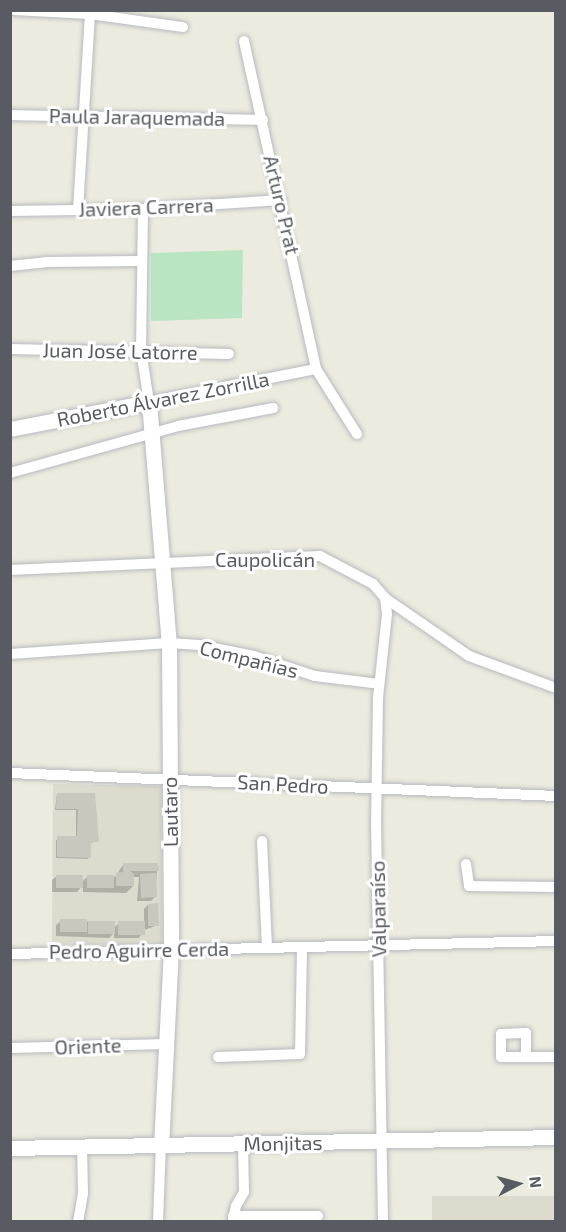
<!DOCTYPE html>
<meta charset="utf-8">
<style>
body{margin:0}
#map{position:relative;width:566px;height:1232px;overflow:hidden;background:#ecebdf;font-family:"Exo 2",sans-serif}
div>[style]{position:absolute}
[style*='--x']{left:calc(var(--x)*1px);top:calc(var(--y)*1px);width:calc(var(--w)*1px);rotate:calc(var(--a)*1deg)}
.education>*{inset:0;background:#dcdbce}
.green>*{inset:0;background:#bae5c2}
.shadow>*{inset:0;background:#0003}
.building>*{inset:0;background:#c9c8bf}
.roads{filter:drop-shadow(0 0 2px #b7b9bf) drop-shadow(0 0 2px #b7b9bf)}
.street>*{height:10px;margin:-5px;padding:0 5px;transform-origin:5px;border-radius:5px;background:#fff}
.secondary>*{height:15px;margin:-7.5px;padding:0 7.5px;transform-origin:7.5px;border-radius:7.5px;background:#fff}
span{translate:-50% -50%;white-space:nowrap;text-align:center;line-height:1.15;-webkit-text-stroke:6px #fff;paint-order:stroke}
.street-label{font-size:20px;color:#585b61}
.frame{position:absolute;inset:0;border:12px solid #585b61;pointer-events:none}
.north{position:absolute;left:488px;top:1154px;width:60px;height:60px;-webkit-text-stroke:4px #fff;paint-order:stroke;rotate:84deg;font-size:16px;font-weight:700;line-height:24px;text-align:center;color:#585b61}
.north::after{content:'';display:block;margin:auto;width:21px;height:27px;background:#585b61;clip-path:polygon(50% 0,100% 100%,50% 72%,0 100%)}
</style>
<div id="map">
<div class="education">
<i style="clip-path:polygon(53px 784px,161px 786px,162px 944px,52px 945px)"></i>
<i style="clip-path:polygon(432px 1196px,555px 1196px,555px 1221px,432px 1221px)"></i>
</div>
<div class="green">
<i style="clip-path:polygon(243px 250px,242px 318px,151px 321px,151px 253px)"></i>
</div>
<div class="shadow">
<i style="clip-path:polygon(57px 794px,94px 795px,98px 841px,90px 843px,88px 859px,56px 858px,56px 840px,76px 838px,76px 810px,55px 810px)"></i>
<i style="clip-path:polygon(123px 865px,157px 870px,155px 897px,151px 901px,137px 901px,139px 877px,133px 877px,133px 886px,126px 893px,83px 892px,83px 885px,77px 892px,52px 892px,52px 880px,57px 876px,81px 883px,88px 876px,115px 877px)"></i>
<i style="clip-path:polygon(148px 905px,158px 925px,144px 930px,139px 938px,114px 938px,114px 933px,109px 938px,56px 936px,56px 925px,61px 921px,114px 922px,114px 928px,119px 923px,144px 923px,144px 909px)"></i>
</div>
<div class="building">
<i style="clip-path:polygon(57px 793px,95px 793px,99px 842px,91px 842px,91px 858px,57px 857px,57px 836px,77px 836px,78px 809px,56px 809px)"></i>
<i style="clip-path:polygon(123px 863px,158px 863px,159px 871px,130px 871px,134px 874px,134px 886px,116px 886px,116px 873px,123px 872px)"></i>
<i style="clip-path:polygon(156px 873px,157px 897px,141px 898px,140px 874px)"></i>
<i style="clip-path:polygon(56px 875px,83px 875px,83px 888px,56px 888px)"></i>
<i style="clip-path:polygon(87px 875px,114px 875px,114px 888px,87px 888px)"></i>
<i style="clip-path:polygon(158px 903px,159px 926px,148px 926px,148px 904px)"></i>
<i style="clip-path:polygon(60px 919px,87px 919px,87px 932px,60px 932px)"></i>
<i style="clip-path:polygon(88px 921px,115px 921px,115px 934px,88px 934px)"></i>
<i style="clip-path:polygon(118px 921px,145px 921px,145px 935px,118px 935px)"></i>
</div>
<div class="roads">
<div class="street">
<i style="--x:14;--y:10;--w:76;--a:3"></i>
<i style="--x:90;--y:14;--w:94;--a:8"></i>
<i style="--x:244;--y:41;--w:336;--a:77.6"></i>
<i style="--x:316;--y:369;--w:77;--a:57.8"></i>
<i style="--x:10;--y:115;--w:253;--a:1.1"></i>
<i style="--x:143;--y:209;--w:141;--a:90.8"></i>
<i style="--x:141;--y:350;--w:53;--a:81.3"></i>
<i style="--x:149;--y:402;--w:170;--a:-11.2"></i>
<i style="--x:78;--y:210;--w:196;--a:-86.5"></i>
<i style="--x:10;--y:211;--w:133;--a:-0.9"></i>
<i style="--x:143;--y:209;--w:138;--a:-3.7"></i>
<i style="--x:10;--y:266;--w:36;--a:-6"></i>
<i style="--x:46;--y:262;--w:93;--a:-0.6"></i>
<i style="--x:10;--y:349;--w:219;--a:1.3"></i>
<i style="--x:10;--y:473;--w:174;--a:-15.6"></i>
<i style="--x:178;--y:426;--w:97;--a:-10.7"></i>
<i style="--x:10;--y:570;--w:310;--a:-2.6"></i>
<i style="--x:320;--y:556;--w:60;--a:27.8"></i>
<i style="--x:373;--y:584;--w:18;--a:49"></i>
<i style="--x:385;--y:598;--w:102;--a:34.6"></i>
<i style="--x:469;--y:656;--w:93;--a:20.2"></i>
<i style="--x:10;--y:654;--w:159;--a:-4"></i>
<i style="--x:169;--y:643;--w:30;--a:4"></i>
<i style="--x:199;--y:645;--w:56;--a:11.3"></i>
<i style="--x:254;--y:656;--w:64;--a:18.2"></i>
<i style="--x:315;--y:676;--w:64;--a:7.1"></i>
<i style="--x:10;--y:773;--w:546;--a:2.41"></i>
<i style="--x:262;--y:841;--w:107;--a:87.3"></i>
<i style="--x:466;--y:864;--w:22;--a:82"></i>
<i style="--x:469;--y:886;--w:87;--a:0.7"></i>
<i style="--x:10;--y:954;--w:546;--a:-1.36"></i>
<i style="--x:10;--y:1048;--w:156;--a:-1.5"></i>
<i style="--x:218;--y:1057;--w:82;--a:-2.1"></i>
<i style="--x:300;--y:1054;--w:107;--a:-88.9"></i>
<i style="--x:526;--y:1057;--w:24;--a:-90"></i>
<i style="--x:526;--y:1033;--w:25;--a:178"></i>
<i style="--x:501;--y:1034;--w:23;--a:90"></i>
<i style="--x:501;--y:1057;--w:55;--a:0"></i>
<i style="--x:233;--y:1216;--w:85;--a:0"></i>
<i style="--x:233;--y:1221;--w:15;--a:-79"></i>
<i style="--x:236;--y:1206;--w:16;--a:-60"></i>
<i style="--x:244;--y:1192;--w:48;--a:-91.2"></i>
<i style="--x:78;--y:1222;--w:28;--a:-80"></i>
<i style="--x:83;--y:1194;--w:47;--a:-91.2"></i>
<i style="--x:158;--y:1222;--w:77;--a:-87.8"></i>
<i style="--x:383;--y:1222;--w:397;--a:-91"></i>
<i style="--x:376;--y:825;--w:127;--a:-89.1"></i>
<i style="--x:378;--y:698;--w:84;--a:-83.9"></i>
<i style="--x:387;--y:614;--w:16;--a:-97"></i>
</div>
<div class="secondary">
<i style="--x:10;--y:429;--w:142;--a:-11"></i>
<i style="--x:149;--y:402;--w:242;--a:85.3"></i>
<i style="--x:169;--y:643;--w:306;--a:89.6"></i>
<i style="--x:171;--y:949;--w:196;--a:92.9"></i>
<i style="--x:10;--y:1148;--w:546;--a:-1.15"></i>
</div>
</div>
<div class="street-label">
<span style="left:137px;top:117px;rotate:1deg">Paula Jaraquemada</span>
<span style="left:282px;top:205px;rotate:77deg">Arturo Prat</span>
<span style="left:146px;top:207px;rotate:-2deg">Javiera Carrera</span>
<span style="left:120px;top:351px;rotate:1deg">Juan José Latorre</span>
<span style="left:163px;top:399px;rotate:-11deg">Roberto Álvarez Zorrilla</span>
<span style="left:265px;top:559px">Caupolicán</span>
<span style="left:249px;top:659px;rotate:14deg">Compañías</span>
<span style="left:283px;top:784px;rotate:3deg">San Pedro</span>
<span style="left:170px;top:812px;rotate:-91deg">Lautaro</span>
<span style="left:378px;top:909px;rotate:-91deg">Valparaíso</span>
<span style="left:139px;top:950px;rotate:-1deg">Pedro Aguirre Cerda</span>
<span style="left:88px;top:1046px;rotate:-2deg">Oriente</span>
<span style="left:283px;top:1143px;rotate:-1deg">Monjitas</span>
</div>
<div class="frame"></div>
<div class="north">N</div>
</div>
